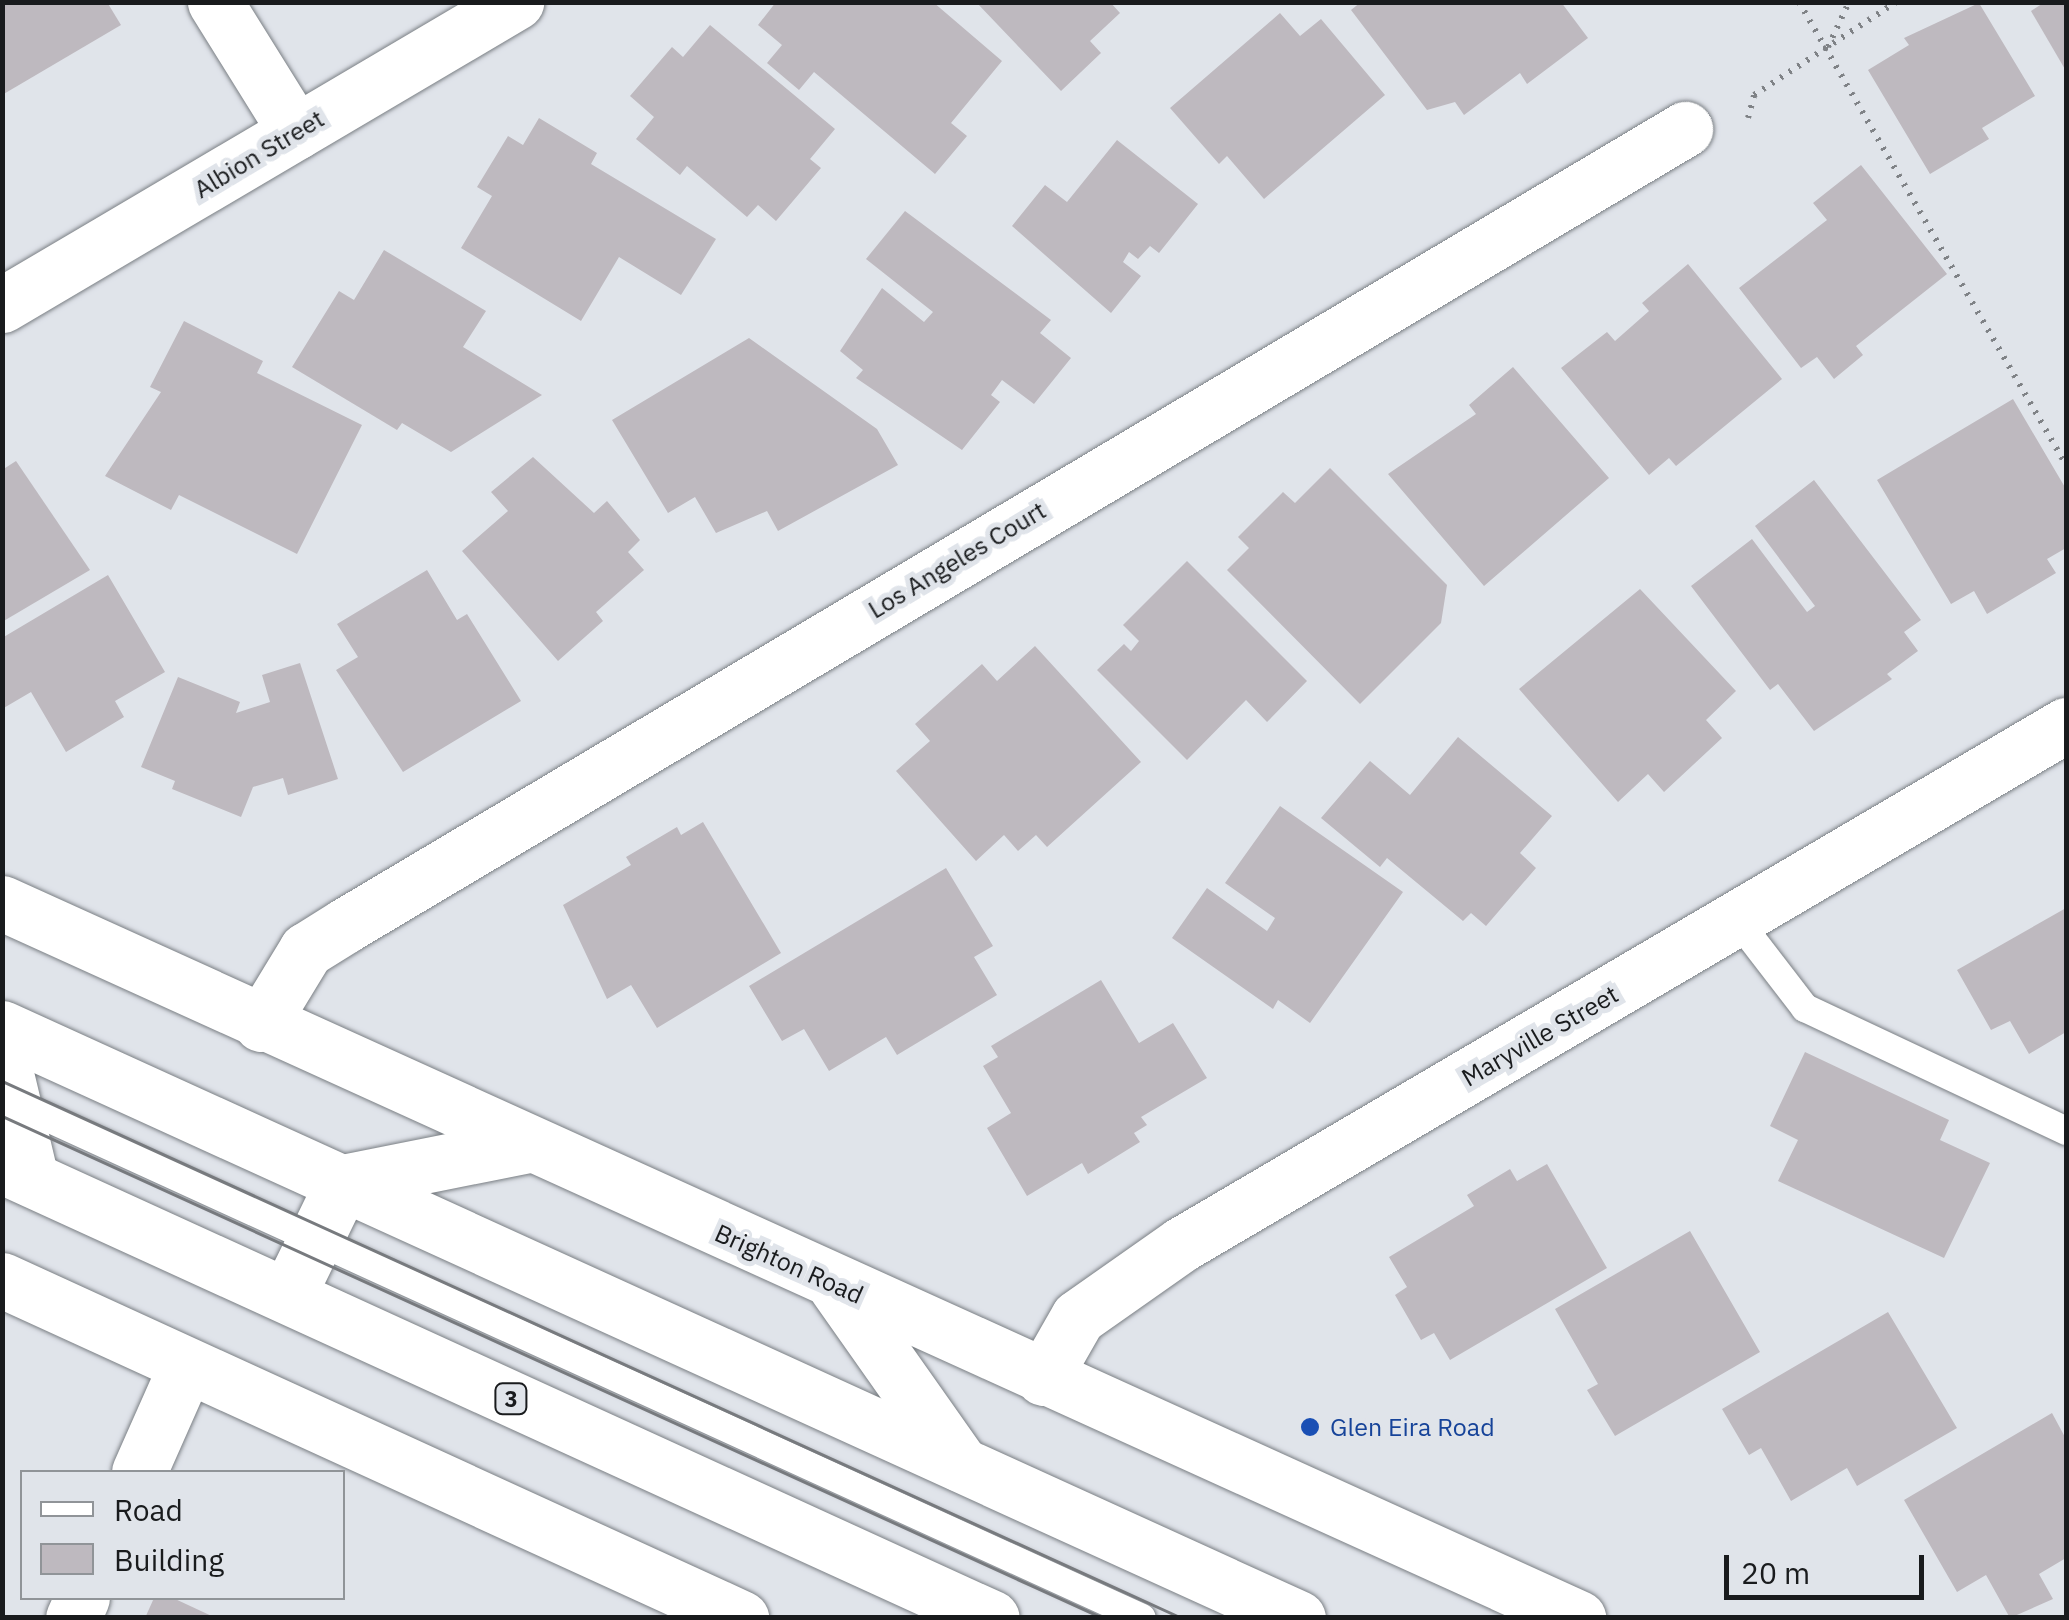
<!DOCTYPE html>
<style>
body{margin:0}
#map{position:relative;width:2069px;height:1620px;overflow:hidden;background:#e0e4ea;font-family:"IBM Plex Sans",sans-serif}
div>[style]{position:absolute}
[style*='--x']{left:calc(var(--x)*1px);top:calc(var(--y)*1px);width:calc(var(--w)*1px);rotate:calc(var(--a)*1deg)}
.building>*{inset:0;background:#beb9bf}
.path>*{height:6px;margin-top:-3px;transform-origin:0;background:repeating-linear-gradient(90deg,#7f8286 0 2.5px,transparent 0 10.5px)}
.roads{filter:drop-shadow(0 0 2px #7a7f84) drop-shadow(0 0 2px #7a7f84)}
.lane>*{height:28px;margin:-14px;padding:0 14px;transform-origin:14px;border-radius:14px;background:#fff}
.street>*{height:55px;margin:-27.5px;padding:0 27.5px;transform-origin:27.5px;border-radius:27.5px;background:#fff}
.primary>*{height:55px;margin:-27.5px;padding:0 27.5px;transform-origin:27.5px;border-radius:27.5px;background:#fff}
.highway>*{height:55px;margin:-27.5px;padding:0 27.5px;transform-origin:27.5px;border-radius:27.5px;background:#fff}
.tram>*{height:2.5px;margin:-1.25px;padding:0 1.25px;transform-origin:1.25px;border-radius:1.25px;background:#777a7e}
.dots>*{width:28px;height:28px;translate:-50% -50%;box-sizing:border-box;border:5px solid #e0e4ea;border-radius:50%}
span{translate:-50% -50%;white-space:nowrap;text-align:center;line-height:1.15;-webkit-text-stroke:10px #e0e4ea;paint-order:stroke}
.shield-label span{padding:2px 8px;background:#e0e4ea;border:2px solid;border-radius:8px;-webkit-text-stroke-width:0}
.shield-label{font-size:22px;color:#191b1d;font-weight:700}
.street-label{font-size:25px;color:#191b1d}
.transit-label{font-size:25px;color:#164399}
.left{translate:0 -50%;text-align:left}
.frame{position:absolute;inset:0;border:5px solid #191b1d;pointer-events:none}
.legend{position:absolute;left:20px;top:1470px;width:325px;height:130px;box-sizing:border-box;background:#e0e4ea;border:2px solid #909498;margin:0;padding:12px 18px;list-style:none;font-size:30px;color:#191b1d}
.legend li{display:flex;align-items:center;gap:20px;height:50px}
.legend b{width:50px;border:2px solid #909498}
.scale{position:absolute;left:1724px;top:1555px;width:200px;height:45px;box-sizing:border-box;border:5px solid #191b1d;border-top:0;padding-left:12px;font-size:30px;line-height:35px;white-space:nowrap;color:#191b1d;-webkit-text-stroke:8px #e0e4ea;paint-order:stroke}
</style>
<div id="map">
<div class="building">
<i style="clip-path:polygon(2px 2px,107px 2px,121px 25px,2px 95px)"></i>
<i style="clip-path:polygon(776px 2px,933px 2px,1002px 61px,951px 123px,967px 136px,935px 174px,814px 72px,799px 90px,767px 63px,782px 45px,758px 25px)"></i>
<i style="clip-path:polygon(976px 2px,1110px 2px,1120px 13px,1090px 41px,1101px 53px,1061px 91px)"></i>
<i style="clip-path:polygon(1361px 2px,1561px 2px,1588px 38px,1527px 84px,1520px 73px,1464px 115px,1455px 102px,1427px 110px,1351px 10px)"></i>
<i style="clip-path:polygon(2045px 2px,2066px 2px,2066px 71px,2031px 11px)"></i>
<i style="clip-path:polygon(1979px 3px,2035px 96px,1982px 128px,1989px 139px,1930px 174px,1868px 70px,1909px 45px,1904px 38px)"></i>
<i style="clip-path:polygon(1280px 13px,1300px 36px,1321px 19px,1385px 95px,1264px 199px,1227px 156px,1219px 164px,1170px 108px)"></i>
<i style="clip-path:polygon(710px 25px,835px 129px,810px 159px,821px 168px,776px 221px,758px 205px,747px 217px,687px 166px,680px 175px,636px 139px,654px 117px,630px 96px,672px 47px,683px 57px)"></i>
<i style="clip-path:polygon(539px 118px,597px 153px,591px 164px,716px 239px,681px 295px,619px 257px,581px 321px,461px 248px,492px 196px,477px 187px,508px 136px,523px 145px)"></i>
<i style="clip-path:polygon(1117px 140px,1198px 204px,1159px 253px,1150px 246px,1138px 259px,1129px 252px,1123px 262px,1141px 276px,1111px 313px,1012px 226px,1045px 185px,1067px 202px)"></i>
<i style="clip-path:polygon(1861px 165px,1947px 274px,1856px 346px,1863px 355px,1834px 379px,1817px 357px,1801px 368px,1739px 288px,1827px 220px,1813px 203px)"></i>
<i style="clip-path:polygon(905px 211px,1051px 320px,1040px 333px,1071px 358px,1034px 404px,1002px 380px,991px 395px,1000px 402px,962px 450px,856px 378px,863px 370px,840px 351px,882px 288px,924px 322px,933px 312px,866px 259px)"></i>
<i style="clip-path:polygon(384px 250px,486px 311px,463px 347px,542px 395px,451px 452px,402px 423px,397px 430px,292px 367px,339px 291px,354px 300px)"></i>
<i style="clip-path:polygon(1688px 264px,1782px 379px,1676px 466px,1669px 458px,1649px 475px,1561px 368px,1607px 332px,1615px 341px,1649px 311px,1642px 303px)"></i>
<i style="clip-path:polygon(184px 321px,263px 361px,257px 373px,362px 425px,297px 554px,179px 495px,171px 510px,105px 476px,161px 392px,150px 387px)"></i>
<i style="clip-path:polygon(749px 338px,877px 429px,898px 465px,778px 531px,767px 511px,716px 533px,695px 497px,668px 513px,612px 420px)"></i>
<i style="clip-path:polygon(1513px 367px,1609px 478px,1484px 586px,1388px 474px,1476px 414px,1469px 405px)"></i>
<i style="clip-path:polygon(2013px 399px,2066px 489px,2066px 548px,2047px 559px,2056px 573px,1987px 614px,1974px 591px,1951px 604px,1877px 480px)"></i>
<i style="clip-path:polygon(533px 457px,594px 513px,607px 501px,640px 540px,628px 552px,644px 570px,596px 612px,603px 621px,558px 661px,462px 551px,508px 511px,491px 492px)"></i>
<i style="clip-path:polygon(16px 461px,90px 570px,2px 622px,2px 470px)"></i>
<i style="clip-path:polygon(1330px 468px,1447px 585px,1441px 623px,1360px 704px,1227px 570px,1249px 548px,1238px 537px,1283px 492px,1295px 503px)"></i>
<i style="clip-path:polygon(1814px 480px,1921px 620px,1904px 632px,1918px 651px,1887px 674px,1892px 679px,1814px 731px,1778px 684px,1770px 690px,1691px 586px,1752px 539px,1807px 612px,1815px 606px,1755px 526px)"></i>
<i style="clip-path:polygon(1187px 561px,1307px 681px,1267px 722px,1246px 700px,1187px 760px,1097px 670px,1124px 644px,1131px 651px,1139px 641px,1123px 625px)"></i>
<i style="clip-path:polygon(427px 570px,457px 620px,467px 614px,521px 701px,403px 772px,336px 670px,358px 657px,337px 624px)"></i>
<i style="clip-path:polygon(108px 575px,165px 672px,115px 701px,124px 717px,66px 752px,31px 692px,2px 709px,2px 638px)"></i>
<i style="clip-path:polygon(1640px 589px,1736px 691px,1706px 720px,1722px 738px,1664px 792px,1648px 774px,1618px 802px,1519px 689px)"></i>
<i style="clip-path:polygon(1035px 646px,1141px 762px,1047px 847px,1036px 835px,1018px 851px,1004px 835px,976px 861px,896px 771px,930px 741px,915px 724px,982px 664px,997px 681px)"></i>
<i style="clip-path:polygon(300px 663px,338px 779px,288px 795px,283px 778px,253px 787px,241px 817px,172px 789px,175px 781px,141px 767px,178px 677px,240px 702px,236px 713px,270px 702px,262px 675px)"></i>
<i style="clip-path:polygon(1458px 737px,1552px 816px,1520px 853px,1536px 868px,1486px 926px,1471px 913px,1463px 921px,1387px 858px,1380px 867px,1321px 818px,1370px 761px,1410px 795px)"></i>
<i style="clip-path:polygon(1280px 806px,1403px 892px,1310px 1023px,1278px 1000px,1273px 1009px,1172px 938px,1207px 888px,1267px 931px,1275px 918px,1225px 883px)"></i>
<i style="clip-path:polygon(703px 822px,781px 953px,657px 1028px,631px 985px,607px 999px,563px 905px,631px 865px,626px 857px,677px 827px,681px 835px)"></i>
<i style="clip-path:polygon(946px 868px,993px 946px,974px 957px,997px 995px,897px 1055px,886px 1037px,829px 1071px,804px 1029px,782px 1041px,749px 986px)"></i>
<i style="clip-path:polygon(2066px 908px,2066px 1032px,2029px 1054px,2010px 1021px,1991px 1030px,1957px 970px)"></i>
<i style="clip-path:polygon(1101px 980px,1139px 1043px,1173px 1023px,1207px 1078px,1141px 1117px,1147px 1125px,1134px 1133px,1140px 1142px,1088px 1174px,1082px 1163px,1027px 1196px,987px 1128px,1011px 1113px,983px 1066px,998px 1057px,991px 1046px)"></i>
<i style="clip-path:polygon(1805px 1052px,1949px 1120px,1940px 1140px,1990px 1163px,1944px 1258px,1778px 1181px,1798px 1140px,1770px 1126px)"></i>
<i style="clip-path:polygon(1547px 1164px,1607px 1268px,1450px 1360px,1434px 1333px,1421px 1340px,1395px 1295px,1407px 1287px,1389px 1257px,1474px 1206px,1467px 1195px,1510px 1169px,1517px 1181px)"></i>
<i style="clip-path:polygon(1690px 1231px,1760px 1352px,1615px 1436px,1587px 1390px,1598px 1384px,1555px 1309px)"></i>
<i style="clip-path:polygon(1888px 1312px,1957px 1428px,1857px 1486px,1847px 1468px,1791px 1501px,1761px 1448px,1749px 1455px,1722px 1409px)"></i>
<i style="clip-path:polygon(2052px 1413px,2066px 1439px,2066px 1558px,2039px 1574px,2053px 1599px,2010px 1618px,1986px 1575px,1957px 1592px,1904px 1500px)"></i>
<i style="clip-path:polygon(154px 1598px,173px 1598px,216px 1618px,145px 1618px)"></i>
</div>
<div class="path">
<i style="--x:1799;--y:2;--w:534;--a:60.03"></i>
<i style="--x:1828;--y:47;--w:50;--a:-65"></i>
<i style="--x:1748;--y:118;--w:24;--a:-75"></i>
<i style="--x:1754;--y:95;--w:170;--a:-33.2"></i>
</div>
<div class="roads">
<div class="lane">
<i style="--x:1738;--y:921;--w:110;--a:52.4"></i>
<i style="--x:1805;--y:1008;--w:289;--a:25.2"></i>
<i style="--x:13;--y:1102;--w:1241;--a:24.56"></i>
</div>
<div class="street">
<i style="--x:215;--y:2;--w:153;--a:58.1"></i>
<i style="--x:2;--y:305;--w:597;--a:-30.52"></i>
<i style="--x:261;--y:1024;--w:87;--a:-58.7"></i>
<i style="--x:306;--y:950;--w:47;--a:-32"></i>
<i style="--x:346;--y:925;--w:1558;--a:-30.73"></i>
<i style="--x:1043;--y:1378;--w:70;--a:-60.2"></i>
<i style="--x:1078;--y:1317;--w:127;--a:-35.1"></i>
<i style="--x:1182;--y:1244;--w:1025;--a:-30.42"></i>
<i style="--x:139;--y:1472;--w:116;--a:-66.1"></i>
<i style="--x:73;--y:1618;--w:22;--a:-66"></i>
</div>
<div class="primary">
<i style="--x:2;--y:903;--w:1731;--a:24.4"></i>
<i style="--x:343;--y:1182;--w:189;--a:-11.3"></i>
<i style="--x:2;--y:1280;--w:813;--a:24.58"></i>
<i style="--x:836;--y:1287;--w:217;--a:54.8"></i>
</div>
<div class="highway">
<i style="--x:2;--y:1028;--w:1424;--a:24.48"></i>
<i style="--x:2;--y:1057;--w:125;--a:76.6"></i>
<i style="--x:2;--y:1166;--w:1088;--a:24.54"></i>
<i style="--x:288;--y:1295;--w:126;--a:-64"></i>
</div>
</div>
<div class="tram">
<i style="--x:2;--y:1081;--w:1296;--a:24.47"></i>
<i style="--x:2;--y:1116;--w:1210;--a:24.51"></i>
</div>
<div class="dots">
<i style="left:1310px;top:1427px;background:#1a4fb4"></i>
</div>
<div class="shield-label">
<span style="left:511px;top:1399px">3</span>
</div>
<div class="street-label">
<span style="left:259px;top:154px;rotate:-31deg">Albion Street</span>
<span style="left:957px;top:560px;rotate:-31deg">Los Angeles Court</span>
<span style="left:1540px;top:1036px;rotate:-30deg">Maryville Street</span>
<span style="left:789px;top:1264px;rotate:24deg">Brighton Road</span>
</div>
<div class="transit-label">
<span class="left" style="left:1330px;top:1427px">Glen Eira Road</span>
</div>
<div class="frame"></div>
<ul class="legend">
<li><b style="height:12px;background:#fff"></b>Road</li>
<li><b style="height:28px;background:#beb9bf"></b>Building</li>
</ul>
<div class="scale">20 m</div>
</div>
